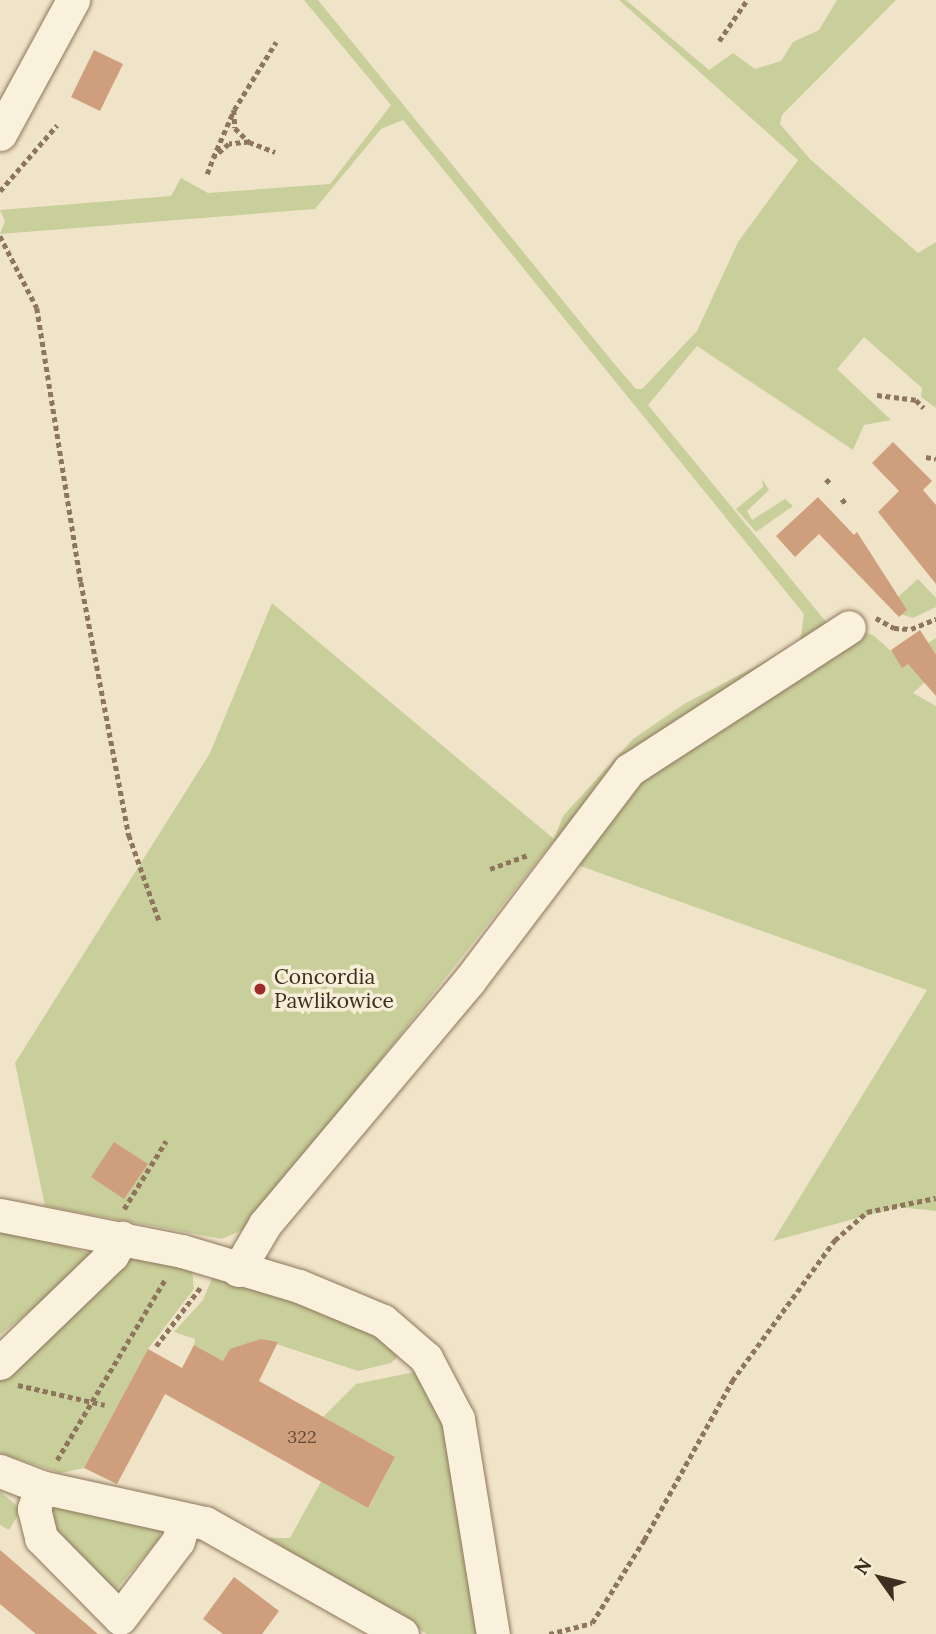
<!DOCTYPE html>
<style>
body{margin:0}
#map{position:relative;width:936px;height:1634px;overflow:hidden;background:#f0e4c8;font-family:Lora,serif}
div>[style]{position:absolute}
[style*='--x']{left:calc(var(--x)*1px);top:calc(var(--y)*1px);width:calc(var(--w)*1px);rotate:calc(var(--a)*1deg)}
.green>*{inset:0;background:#c9cf9b}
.building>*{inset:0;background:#cf9f7d}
.path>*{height:4.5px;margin-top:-2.25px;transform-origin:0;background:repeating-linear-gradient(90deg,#8d765c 0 5px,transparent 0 8.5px)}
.roads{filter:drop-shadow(0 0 2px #8d765c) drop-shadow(0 0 2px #8d765c)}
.minor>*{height:33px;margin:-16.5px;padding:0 16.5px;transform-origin:16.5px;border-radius:16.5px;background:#faf1dc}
.dots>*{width:19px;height:19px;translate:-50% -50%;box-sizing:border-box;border:4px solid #f7eed8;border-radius:50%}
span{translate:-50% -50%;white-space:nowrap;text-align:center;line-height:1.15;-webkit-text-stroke:7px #f7eed8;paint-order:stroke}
.number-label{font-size:18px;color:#624a37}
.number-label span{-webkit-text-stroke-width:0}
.poi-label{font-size:21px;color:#3d2e20}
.left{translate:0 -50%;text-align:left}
.north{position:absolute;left:845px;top:1543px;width:70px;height:70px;-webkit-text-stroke:5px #f7eed8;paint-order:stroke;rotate:304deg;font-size:19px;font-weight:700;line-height:28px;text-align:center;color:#3d2e20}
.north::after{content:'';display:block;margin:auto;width:24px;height:32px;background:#3d2e20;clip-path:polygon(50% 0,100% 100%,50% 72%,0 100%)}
</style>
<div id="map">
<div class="green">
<i style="clip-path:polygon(304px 0,318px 0,612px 361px,636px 389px,642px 389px,697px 331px,738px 242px,798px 160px,619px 0,626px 0,709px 70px,733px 53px,755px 69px,781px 61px,793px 42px,819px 30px,837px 0,896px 0,782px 115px,780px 124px,810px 159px,918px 253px,936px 242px,936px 408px,921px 397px,922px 388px,864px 337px,837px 369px,891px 420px,864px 425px,853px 450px,697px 346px,648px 405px,827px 623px,873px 635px,892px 652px,911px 654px,936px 638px,936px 672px,913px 693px,936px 706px,936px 1211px,898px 1207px,773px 1241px,927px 990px,572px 863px,554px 840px,249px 1227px,222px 1239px,45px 1206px,15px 1063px,210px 753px,272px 603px,554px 839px,563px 816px,633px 739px,684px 704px,800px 643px,804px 614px,403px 120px,381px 129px,315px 209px,0 234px,5px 221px,0 210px,171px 196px,181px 178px,208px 193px,330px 184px,391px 105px)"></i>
<i style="clip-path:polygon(762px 479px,769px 490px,747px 511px,752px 520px,785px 499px,793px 506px,756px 532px,736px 509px,763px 487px)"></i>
<i style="clip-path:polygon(918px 579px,936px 598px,936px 607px,913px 618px,894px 612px,891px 603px)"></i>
<i style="clip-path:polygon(0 1225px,98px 1256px,0 1335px)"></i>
<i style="clip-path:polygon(123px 1252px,192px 1269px,194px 1289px,148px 1349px,84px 1468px,60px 1473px,0 1453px,0 1371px)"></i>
<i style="clip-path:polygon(213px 1276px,307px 1300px,389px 1337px,403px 1352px,391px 1363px,358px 1371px,261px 1339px,223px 1361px,194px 1345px,195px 1339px,174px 1332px,203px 1300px)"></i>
<i style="clip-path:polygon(419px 1371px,452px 1440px,482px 1634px,427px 1634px,268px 1538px,290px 1538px,322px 1480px,369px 1507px,395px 1457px,323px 1417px,356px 1384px)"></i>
<i style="clip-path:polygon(0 1491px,21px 1510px,9px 1530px,0 1525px)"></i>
<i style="clip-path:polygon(59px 1507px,160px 1528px,160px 1538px,109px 1598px,54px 1531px,50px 1511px)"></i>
</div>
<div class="building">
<i style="clip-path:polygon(94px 50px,123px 64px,100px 111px,71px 97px)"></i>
<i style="clip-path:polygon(893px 442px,932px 481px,923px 490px,936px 505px,936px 584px,878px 512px,899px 491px,872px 463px)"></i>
<i style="clip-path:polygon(818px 497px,854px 535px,857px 532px,907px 610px,899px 617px,819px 534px,795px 557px,776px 536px)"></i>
<i style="clip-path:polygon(920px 630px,936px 655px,936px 696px,908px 664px,902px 668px,891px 650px)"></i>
<i style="clip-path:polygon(114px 1142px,148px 1164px,124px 1199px,91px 1177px)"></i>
<i style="clip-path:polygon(261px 1339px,278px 1342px,259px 1381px,395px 1457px,368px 1508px,165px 1394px,117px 1484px,84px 1468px,148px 1349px,182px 1368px,194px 1345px,223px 1361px,230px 1349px)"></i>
<i style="clip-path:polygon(0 1550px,98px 1634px,36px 1634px,0 1604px)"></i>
<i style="clip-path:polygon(234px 1577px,279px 1611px,262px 1634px,223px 1634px,203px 1619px)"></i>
</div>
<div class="path">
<i style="--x:719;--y:41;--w:50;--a:-55.7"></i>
<i style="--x:234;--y:110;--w:80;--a:-58.3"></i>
<i style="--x:249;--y:142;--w:28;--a:21"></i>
<i style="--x:207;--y:174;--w:17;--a:-69"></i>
<i style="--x:213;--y:158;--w:52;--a:-66.4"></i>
<i style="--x:234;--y:110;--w:18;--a:87"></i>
<i style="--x:235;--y:128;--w:20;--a:45"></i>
<i style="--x:249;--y:142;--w:20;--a:174"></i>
<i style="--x:229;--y:144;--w:21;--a:139"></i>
<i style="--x:0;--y:191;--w:87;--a:-49.2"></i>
<i style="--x:0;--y:236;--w:81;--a:62.8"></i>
<i style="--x:37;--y:308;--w:278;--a:80.9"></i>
<i style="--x:81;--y:582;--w:258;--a:79.3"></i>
<i style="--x:129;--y:835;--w:93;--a:70.6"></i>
<i style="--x:877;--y:395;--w:39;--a:7"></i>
<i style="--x:916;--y:400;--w:11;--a:45"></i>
<i style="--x:926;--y:457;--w:10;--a:11"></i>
<i style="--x:826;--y:479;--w:7;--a:45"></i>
<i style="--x:842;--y:499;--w:6;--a:51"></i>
<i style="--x:876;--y:618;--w:21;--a:29"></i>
<i style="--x:894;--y:628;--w:17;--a:3"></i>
<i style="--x:911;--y:629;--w:27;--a:-22"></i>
<i style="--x:490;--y:869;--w:40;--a:-20.2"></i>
<i style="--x:124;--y:1209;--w:80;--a:-58.3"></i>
<i style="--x:156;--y:1346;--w:73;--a:-52.8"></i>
<i style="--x:18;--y:1385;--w:89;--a:12.9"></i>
<i style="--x:57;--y:1460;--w:212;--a:-59.1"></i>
<i style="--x:549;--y:1634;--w:44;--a:-14.3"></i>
<i style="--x:592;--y:1623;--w:98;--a:-57.9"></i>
<i style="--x:644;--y:1540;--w:182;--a:-61"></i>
<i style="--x:732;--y:1381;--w:175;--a:-53.9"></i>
<i style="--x:835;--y:1240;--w:43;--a:-41.2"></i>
<i style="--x:867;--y:1212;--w:70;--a:-11.5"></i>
</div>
<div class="roads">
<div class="minor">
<i style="--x:0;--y:134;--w:153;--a:-61.4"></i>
<i style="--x:0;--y:1215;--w:186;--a:11.2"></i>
<i style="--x:182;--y:1251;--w:122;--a:16.7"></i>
<i style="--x:299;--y:1286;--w:91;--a:22.6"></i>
<i style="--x:383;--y:1321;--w:57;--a:40.7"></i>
<i style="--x:426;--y:1358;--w:69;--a:62.3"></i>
<i style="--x:458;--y:1419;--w:218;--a:80.8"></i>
<i style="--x:238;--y:1270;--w:53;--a:-59.6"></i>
<i style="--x:265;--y:1224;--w:317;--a:-50"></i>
<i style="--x:469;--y:981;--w:265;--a:-52.8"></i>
<i style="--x:629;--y:770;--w:262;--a:-33"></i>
<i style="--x:0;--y:1363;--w:156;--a:-44"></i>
<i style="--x:112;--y:1255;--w:20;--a:-60"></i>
<i style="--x:0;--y:1471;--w:44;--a:21.3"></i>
<i style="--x:41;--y:1487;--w:168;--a:12.4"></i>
<i style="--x:205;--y:1523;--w:226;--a:29.4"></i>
<i style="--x:41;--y:1487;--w:23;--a:108"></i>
<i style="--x:34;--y:1509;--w:30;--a:76"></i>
<i style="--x:41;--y:1538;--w:112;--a:45.4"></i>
<i style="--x:120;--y:1618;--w:96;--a:-53"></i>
<i style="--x:178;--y:1541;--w:21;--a:-73"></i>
</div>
</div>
<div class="dots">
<i style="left:260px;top:989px;background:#9e2a2b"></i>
</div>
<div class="number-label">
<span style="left:302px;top:1437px">322</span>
</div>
<div class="poi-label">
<span class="left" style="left:274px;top:989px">Concordia<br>Pawlikowice</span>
</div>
<div class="north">N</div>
</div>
